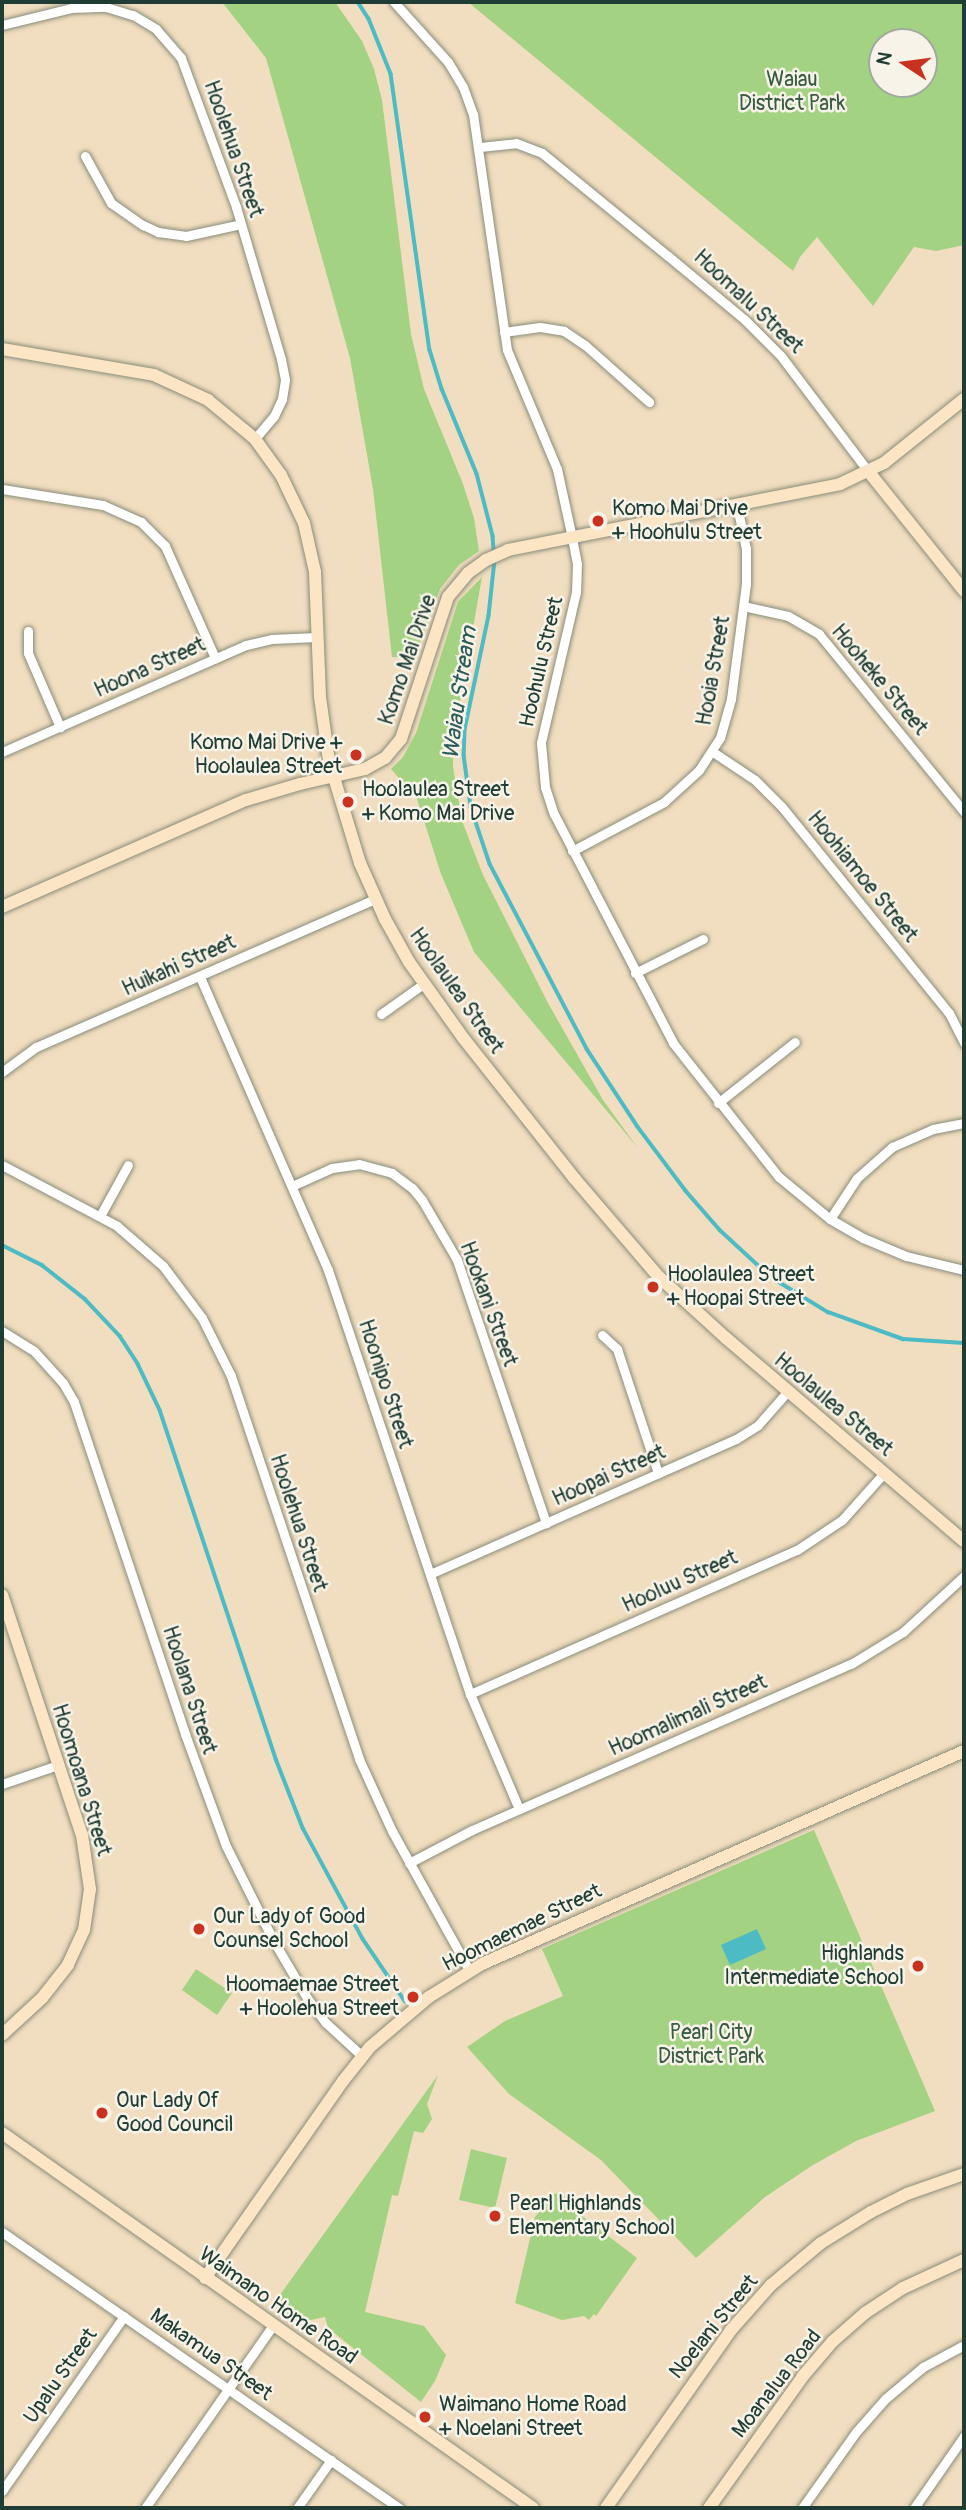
<!DOCTYPE html>
<style>
body{margin:0}
#map{position:relative;width:966px;height:2510px;overflow:hidden;background:#f1ddbf;font-family:Pangolin,sans-serif}
div>[style]{position:absolute}
[style*='--x']{left:calc(var(--x)*1px);top:calc(var(--y)*1px);width:calc(var(--w)*1px);rotate:calc(var(--a)*1deg)}
.green>*{inset:0;background:#a3d382}
.water>*{inset:0;background:#4cbbc3}
.stream>*{height:3.5px;margin:-1.75px;padding:0 1.75px;transform-origin:1.75px;border-radius:1.75px;background:#4cbbc3}
.roads{filter:drop-shadow(0 0 2px #888d7a) drop-shadow(0 0 2px #888d7a)}
.street>*{height:9px;margin:-4.5px;padding:0 4.5px;transform-origin:4.5px;border-radius:4.5px;background:#fff}
.secondary>*{height:12px;margin:-6px;padding:0 6px;transform-origin:6px;border-radius:6px;background:#fce5c4}
.dots>*{width:19px;height:19px;translate:-50% -50%;box-sizing:border-box;border:4px solid #f7f3e8;border-radius:50%}
span{translate:-50% -50%;white-space:nowrap;text-align:center;line-height:1.15;-webkit-text-stroke:5px #f7f3e8;paint-order:stroke}
.park-label{font-size:21px;color:#395b44}
.street-label{font-size:21px;color:#1f3d34}
.poi-label{font-size:21px;color:#1f3d34}
.left{translate:0 -50%;text-align:left}
.right{translate:-100% -50%;text-align:right}
.water-label{font-size:23px;color:#2a5c58;font-style:italic}
.frame{position:absolute;inset:0;border:4px solid #1f3d34;pointer-events:none}
.north{position:absolute;left:868px;top:28px;width:70px;height:70px;box-sizing:border-box;background:#f7f3e8;border:2px solid #a1aaa0;border-radius:50%;rotate:283deg;font-size:19px;font-weight:700;line-height:28px;text-align:center;color:#1f3d34}
.north::after{content:'';display:block;margin:auto;width:24px;height:32px;background:#c8321e;clip-path:polygon(50% 0,100% 100%,50% 72%,0 100%)}
</style>
<div id="map">
<div class="green">
<i style="clip-path:polygon(222px 2px,335px 2px,362px 41px,374px 69px,382px 100px,411px 334px,424px 389px,463px 484px,474px 518px,479px 551px,459px 565px,440px 589px,414px 658px,392px 657px,373px 489px,350px 358px,266px 58px)"></i>
<i style="clip-path:polygon(evenodd,468px 2px,964px 2px,964px 245px,936px 251px,914px 247px,873px 306px,817px 237px,800px 257px,793px 271px,468px 2px,882px 42px,924px 42px,924px 84px,882px 84px,882px 42px)"></i>
<i style="clip-path:polygon(482px 577px,453px 741px,453px 767px,462px 821px,483px 875px,548px 1003px,603px 1100px,637px 1147px,474px 952px,441px 874px,417px 799px,391px 769px,403px 757px,416px 733px,458px 602px)"></i>
<i style="clip-path:polygon(814px 1830px,935px 2111px,856px 2141px,813px 2165px,765px 2197px,696px 2258px,601px 2160px,509px 2094px,467px 2047px,505px 2021px,563px 1996px,542px 1949px)"></i>
<i style="clip-path:polygon(196px 1969px,232px 1993px,217px 2015px,182px 1990px)"></i>
<i style="clip-path:polygon(438px 2075px,427px 2104px,432px 2119px,423px 2133px,414px 2131px,398px 2196px,392px 2195px,365px 2312px,424px 2326px,446px 2355px,435px 2381px,421px 2402px,328px 2328px,325px 2317px,296px 2323px,272px 2306px)"></i>
<i style="clip-path:polygon(471px 2149px,507px 2158px,495px 2208px,459px 2200px)"></i>
<i style="clip-path:polygon(563px 2193px,569px 2206px,637px 2258px,596px 2316px,594px 2314px,589px 2320px,584px 2316px,562px 2320px,515px 2303px,535px 2217px,554px 2194px)"></i>
</div>
<div class="water">
<i style="clip-path:polygon(757px 1929px,766px 1949px,730px 1965px,721px 1945px)"></i>
</div>
<div class="stream">
<i style="--x:358;--y:2;--w:20;--a:57"></i>
<i style="--x:369;--y:19;--w:59;--a:68.2"></i>
<i style="--x:391;--y:74;--w:279;--a:82"></i>
<i style="--x:430;--y:350;--w:41;--a:72.9"></i>
<i style="--x:442;--y:389;--w:92;--a:67.6"></i>
<i style="--x:477;--y:474;--w:64;--a:75.5"></i>
<i style="--x:493;--y:536;--w:16;--a:86"></i>
<i style="--x:495;--y:560;--w:56;--a:96.1"></i>
<i style="--x:489;--y:616;--w:116;--a:101.9"></i>
<i style="--x:465;--y:730;--w:25;--a:92"></i>
<i style="--x:464;--y:755;--w:52;--a:82.3"></i>
<i style="--x:471;--y:807;--w:60;--a:71.6"></i>
<i style="--x:490;--y:864;--w:209;--a:62.3"></i>
<i style="--x:587;--y:1049;--w:93;--a:56.8"></i>
<i style="--x:638;--y:1127;--w:80;--a:53.1"></i>
<i style="--x:686;--y:1191;--w:52;--a:48.9"></i>
<i style="--x:720;--y:1230;--w:69;--a:42.7"></i>
<i style="--x:771;--y:1277;--w:67;--a:31.6"></i>
<i style="--x:828;--y:1312;--w:80;--a:19.8"></i>
<i style="--x:903;--y:1339;--w:61;--a:3.8"></i>
<i style="--x:2;--y:1245;--w:45;--a:26.6"></i>
<i style="--x:42;--y:1265;--w:55;--a:38.3"></i>
<i style="--x:85;--y:1299;--w:51;--a:46.6"></i>
<i style="--x:120;--y:1336;--w:33;--a:57"></i>
<i style="--x:138;--y:1364;--w:51;--a:64.4"></i>
<i style="--x:160;--y:1410;--w:368;--a:71.6"></i>
<i style="--x:276;--y:1759;--w:74;--a:68.6"></i>
<i style="--x:303;--y:1828;--w:126;--a:61.6"></i>
<i style="--x:363;--y:1939;--w:75;--a:55.9"></i>
</div>
<div class="roads">
<div class="street">
<i style="--x:394;--y:2;--w:81;--a:48"></i>
<i style="--x:448;--y:62;--w:29;--a:59"></i>
<i style="--x:463;--y:87;--w:29;--a:70"></i>
<i style="--x:473;--y:114;--w:238;--a:81.8"></i>
<i style="--x:507;--y:350;--w:129;--a:67.2"></i>
<i style="--x:557;--y:469;--w:71;--a:77.7"></i>
<i style="--x:572;--y:538;--w:26;--a:79"></i>
<i style="--x:577;--y:564;--w:28;--a:92"></i>
<i style="--x:576;--y:592;--w:155;--a:103.1"></i>
<i style="--x:541;--y:743;--w:44;--a:84.8"></i>
<i style="--x:545;--y:787;--w:28;--a:72"></i>
<i style="--x:554;--y:814;--w:258;--a:62.5"></i>
<i style="--x:673;--y:1043;--w:171;--a:51.7"></i>
<i style="--x:779;--y:1177;--w:66;--a:39.5"></i>
<i style="--x:830;--y:1219;--w:38;--a:30"></i>
<i style="--x:863;--y:1238;--w:47;--a:22.7"></i>
<i style="--x:906;--y:1256;--w:60;--a:13.6"></i>
<i style="--x:2;--y:25;--w:71;--a:-13.8"></i>
<i style="--x:71;--y:8;--w:35;--a:-2"></i>
<i style="--x:106;--y:7;--w:28;--a:17"></i>
<i style="--x:133;--y:15;--w:27;--a:31"></i>
<i style="--x:156;--y:29;--w:38;--a:49"></i>
<i style="--x:181;--y:58;--w:159;--a:69.7"></i>
<i style="--x:236;--y:207;--w:159;--a:73.5"></i>
<i style="--x:281;--y:359;--w:21;--a:79"></i>
<i style="--x:285;--y:380;--w:19;--a:99"></i>
<i style="--x:282;--y:399;--w:19;--a:115"></i>
<i style="--x:274;--y:416;--w:30;--a:130"></i>
<i style="--x:480;--y:147;--w:36;--a:-6"></i>
<i style="--x:516;--y:143;--w:28;--a:21"></i>
<i style="--x:542;--y:153;--w:163;--a:39.3"></i>
<i style="--x:668;--y:256;--w:100;--a:39.7"></i>
<i style="--x:745;--y:320;--w:51;--a:45"></i>
<i style="--x:781;--y:356;--w:144;--a:52.9"></i>
<i style="--x:85;--y:156;--w:54;--a:61"></i>
<i style="--x:111;--y:203;--w:39;--a:35"></i>
<i style="--x:143;--y:225;--w:17;--a:25"></i>
<i style="--x:158;--y:232;--w:28;--a:8"></i>
<i style="--x:186;--y:236;--w:56;--a:-12.3"></i>
<i style="--x:504;--y:332;--w:36;--a:-8"></i>
<i style="--x:540;--y:327;--w:24;--a:9"></i>
<i style="--x:564;--y:331;--w:25;--a:34"></i>
<i style="--x:585;--y:345;--w:86;--a:41.7"></i>
<i style="--x:2;--y:489;--w:102;--a:9"></i>
<i style="--x:103;--y:505;--w:42;--a:24.1"></i>
<i style="--x:141;--y:522;--w:34;--a:45"></i>
<i style="--x:165;--y:546;--w:123;--a:65.9"></i>
<i style="--x:743;--y:606;--w:46;--a:12.5"></i>
<i style="--x:788;--y:616;--w:36;--a:30"></i>
<i style="--x:819;--y:634;--w:230;--a:50.8"></i>
<i style="--x:28;--y:631;--w:22;--a:90"></i>
<i style="--x:28;--y:653;--w:81;--a:66.6"></i>
<i style="--x:2;--y:752;--w:266;--a:-23.7"></i>
<i style="--x:246;--y:645;--w:26;--a:-13"></i>
<i style="--x:271;--y:639;--w:46;--a:-2.5"></i>
<i style="--x:713;--y:752;--w:50;--a:33.7"></i>
<i style="--x:755;--y:780;--w:38;--a:45"></i>
<i style="--x:782;--y:807;--w:265;--a:51"></i>
<i style="--x:949;--y:1013;--w:34;--a:63"></i>
<i style="--x:572;--y:851;--w:104;--a:-28"></i>
<i style="--x:664;--y:802;--w:47;--a:-42.4"></i>
<i style="--x:699;--y:770;--w:38;--a:-57"></i>
<i style="--x:720;--y:738;--w:41;--a:-74.2"></i>
<i style="--x:731;--y:699;--w:116;--a:-82.6"></i>
<i style="--x:746;--y:584;--w:35;--a:-90"></i>
<i style="--x:746;--y:549;--w:44;--a:-101.8"></i>
<i style="--x:635;--y:973;--w:76;--a:-26.6"></i>
<i style="--x:200;--y:977;--w:320;--a:66.4"></i>
<i style="--x:328;--y:1270;--w:447;--a:71.5"></i>
<i style="--x:470;--y:1694;--w:125;--a:66.9"></i>
<i style="--x:381;--y:1014;--w:52;--a:-35.5"></i>
<i style="--x:2;--y:1072;--w:42;--a:-36.3"></i>
<i style="--x:36;--y:1047;--w:370;--a:-23.6"></i>
<i style="--x:718;--y:1103;--w:98;--a:-38.4"></i>
<i style="--x:2;--y:1165;--w:130;--a:27.9"></i>
<i style="--x:117;--y:1226;--w:61;--a:41"></i>
<i style="--x:163;--y:1266;--w:65;--a:53.1"></i>
<i style="--x:202;--y:1318;--w:65;--a:63.4"></i>
<i style="--x:231;--y:1376;--w:404;--a:71.5"></i>
<i style="--x:359;--y:1759;--w:79;--a:65.4"></i>
<i style="--x:392;--y:1831;--w:159;--a:61"></i>
<i style="--x:292;--y:1186;--w:44;--a:-24.2"></i>
<i style="--x:332;--y:1168;--w:27;--a:-8"></i>
<i style="--x:359;--y:1164;--w:34;--a:15"></i>
<i style="--x:392;--y:1173;--w:25;--a:37"></i>
<i style="--x:412;--y:1188;--w:16;--a:50"></i>
<i style="--x:422;--y:1200;--w:69;--a:59.7"></i>
<i style="--x:457;--y:1260;--w:278;--a:71.3"></i>
<i style="--x:100;--y:1216;--w:58;--a:-61.2"></i>
<i style="--x:830;--y:1219;--w:49;--a:-56.6"></i>
<i style="--x:857;--y:1178;--w:47;--a:-41.5"></i>
<i style="--x:892;--y:1147;--w:45;--a:-23.7"></i>
<i style="--x:933;--y:1129;--w:32;--a:-11"></i>
<i style="--x:2;--y:1331;--w:38;--a:32"></i>
<i style="--x:34;--y:1351;--w:43;--a:47.8"></i>
<i style="--x:63;--y:1383;--w:22;--a:60"></i>
<i style="--x:74;--y:1402;--w:350;--a:71.5"></i>
<i style="--x:185;--y:1734;--w:119;--a:69.9"></i>
<i style="--x:226;--y:1846;--w:105;--a:63.4"></i>
<i style="--x:273;--y:1940;--w:67;--a:59.6"></i>
<i style="--x:307;--y:1998;--w:31;--a:53"></i>
<i style="--x:326;--y:2023;--w:49;--a:42.5"></i>
<i style="--x:602;--y:1335;--w:21;--a:43"></i>
<i style="--x:617;--y:1349;--w:131;--a:71.7"></i>
<i style="--x:430;--y:1574;--w:334;--a:-23.8"></i>
<i style="--x:736;--y:1439;--w:26;--a:-32"></i>
<i style="--x:758;--y:1425;--w:45;--a:-48.6"></i>
<i style="--x:470;--y:1694;--w:357;--a:-23.8"></i>
<i style="--x:797;--y:1550;--w:54;--a:-33.7"></i>
<i style="--x:842;--y:1520;--w:63;--a:-48.2"></i>
<i style="--x:2;--y:1784;--w:59;--a:-18.7"></i>
<i style="--x:409;--y:1863;--w:71;--a:-27.6"></i>
<i style="--x:472;--y:1830;--w:414;--a:-23.7"></i>
<i style="--x:851;--y:1664;--w:61;--a:-31.6"></i>
<i style="--x:903;--y:1632;--w:83;--a:-42.6"></i>
<i style="--x:2;--y:2232;--w:484;--a:34.8"></i>
<i style="--x:2;--y:2491;--w:213;--a:-55.1"></i>
<i style="--x:145;--y:2508;--w:223;--a:-55"></i>
<i style="--x:297;--y:2508;--w:59;--a:-54.7"></i>
<i style="--x:802;--y:2508;--w:93;--a:-54.6"></i>
<i style="--x:856;--y:2432;--w:44;--a:-48.7"></i>
<i style="--x:885;--y:2399;--w:50;--a:-40.1"></i>
<i style="--x:923;--y:2367;--w:47;--a:-28.2"></i>
<i style="--x:914;--y:2508;--w:88;--a:-55.2"></i>
</div>
<div class="secondary">
<i style="--x:2;--y:349;--w:154;--a:9.7"></i>
<i style="--x:154;--y:375;--w:60;--a:24.8"></i>
<i style="--x:208;--y:400;--w:61;--a:39.7"></i>
<i style="--x:255;--y:439;--w:44;--a:54.2"></i>
<i style="--x:281;--y:475;--w:53;--a:64.4"></i>
<i style="--x:304;--y:523;--w:50;--a:77.3"></i>
<i style="--x:315;--y:572;--w:125;--a:87.7"></i>
<i style="--x:320;--y:697;--w:65;--a:82"></i>
<i style="--x:329;--y:761;--w:107;--a:73.1"></i>
<i style="--x:360;--y:863;--w:61;--a:65.9"></i>
<i style="--x:385;--y:919;--w:49;--a:60.8"></i>
<i style="--x:409;--y:962;--w:95;--a:54.5"></i>
<i style="--x:464;--y:1039;--w:177;--a:51.6"></i>
<i style="--x:574;--y:1178;--w:129;--a:49.4"></i>
<i style="--x:658;--y:1276;--w:92;--a:42.4"></i>
<i style="--x:726;--y:1338;--w:313;--a:40.5"></i>
<i style="--x:868;--y:471;--w:154;--a:51.3"></i>
<i style="--x:2;--y:907;--w:266;--a:-23.7"></i>
<i style="--x:246;--y:800;--w:56;--a:-16.5"></i>
<i style="--x:300;--y:784;--w:67;--a:-13"></i>
<i style="--x:365;--y:769;--w:23;--a:-29"></i>
<i style="--x:385;--y:758;--w:25;--a:-50"></i>
<i style="--x:401;--y:739;--w:150;--a:-71.7"></i>
<i style="--x:448;--y:597;--w:31;--a:-50"></i>
<i style="--x:468;--y:573;--w:22;--a:-36"></i>
<i style="--x:486;--y:560;--w:24;--a:-24"></i>
<i style="--x:508;--y:550;--w:338;--a:-11.2"></i>
<i style="--x:840;--y:484;--w:49;--a:-25.5"></i>
<i style="--x:884;--y:463;--w:102;--a:-38.7"></i>
<i style="--x:2;--y:1595;--w:253;--a:71.6"></i>
<i style="--x:82;--y:1835;--w:55;--a:81.6"></i>
<i style="--x:90;--y:1889;--w:41;--a:98.3"></i>
<i style="--x:84;--y:1930;--w:38;--a:115"></i>
<i style="--x:68;--y:1965;--w:42;--a:128.2"></i>
<i style="--x:42;--y:1998;--w:54;--a:137.2"></i>
<i style="--x:2;--y:2133;--w:650;--a:35.23"></i>
<i style="--x:205;--y:2278;--w:241;--a:-55"></i>
<i style="--x:343;--y:2081;--w:43;--a:-51.5"></i>
<i style="--x:370;--y:2047;--w:77;--a:-40.3"></i>
<i style="--x:429;--y:1997;--w:62;--a:-31.9"></i>
<i style="--x:482;--y:1964;--w:527;--a:-23.84"></i>
<i style="--x:606;--y:2508;--w:218;--a:-54.9"></i>
<i style="--x:731;--y:2330;--w:60;--a:-48.4"></i>
<i style="--x:771;--y:2285;--w:65;--a:-40"></i>
<i style="--x:821;--y:2243;--w:59;--a:-31.8"></i>
<i style="--x:871;--y:2212;--w:40;--a:-26.6"></i>
<i style="--x:907;--y:2194;--w:60;--a:-19.3"></i>
<i style="--x:709;--y:2508;--w:162;--a:-54.5"></i>
<i style="--x:803;--y:2376;--w:45;--a:-49.5"></i>
<i style="--x:832;--y:2342;--w:44;--a:-41.3"></i>
<i style="--x:865;--y:2313;--w:45;--a:-33.3"></i>
<i style="--x:903;--y:2288;--w:67;--a:-24.7"></i>
</div>
</div>
<div class="dots">
<i style="left:598px;top:521px;background:#c8321e"></i>
<i style="left:356px;top:755px;background:#c8321e"></i>
<i style="left:348px;top:802px;background:#c8321e"></i>
<i style="left:653px;top:1287px;background:#c8321e"></i>
<i style="left:199px;top:1929px;background:#c8321e"></i>
<i style="left:918px;top:1966px;background:#c8321e"></i>
<i style="left:413px;top:1997px;background:#c8321e"></i>
<i style="left:102px;top:2113px;background:#c8321e"></i>
<i style="left:495px;top:2216px;background:#c8321e"></i>
<i style="left:425px;top:2417px;background:#c8321e"></i>
</div>
<div class="park-label">
<span style="left:792px;top:92px">Waiau<br>District Park</span>
<span style="left:711px;top:2045px">Pearl City<br>District Park</span>
</div>
<div class="street-label">
<span style="left:233px;top:149px;rotate:71deg">Hoolehua Street</span>
<span style="left:748px;top:302px;rotate:43deg">Hoomalu Street</span>
<span style="left:408px;top:660px;rotate:-71deg">Komo Mai Drive</span>
<span style="left:542px;top:662px;rotate:-77deg">Hoohulu Street</span>
<span style="left:150px;top:668px;rotate:-24deg">Hoona Street</span>
<span style="left:714px;top:671px;rotate:-80deg">Hooia Street</span>
<span style="left:879px;top:680px;rotate:50deg">Hooheke Street</span>
<span style="left:862px;top:877px;rotate:51deg">Hoohiamoe Street</span>
<span style="left:179px;top:966px;rotate:-24deg">Huikahi Street</span>
<span style="left:456px;top:991px;rotate:55deg">Hoolaulea Street</span>
<span style="left:488px;top:1304px;rotate:70deg">Hookani Street</span>
<span style="left:385px;top:1384px;rotate:72deg">Hoonipo Street</span>
<span style="left:833px;top:1405px;rotate:40deg">Hoolaulea Street</span>
<span style="left:609px;top:1476px;rotate:-24deg">Hoopai Street</span>
<span style="left:298px;top:1523px;rotate:72deg">Hoolehua Street</span>
<span style="left:680px;top:1582px;rotate:-24deg">Hooluu Street</span>
<span style="left:189px;top:1690px;rotate:72deg">Hoolana Street</span>
<span style="left:688px;top:1716px;rotate:-24deg">Hoomalimali Street</span>
<span style="left:81px;top:1780px;rotate:73deg">Hoomoana Street</span>
<span style="left:522px;top:1928px;rotate:-26deg">Hoomaemae Street</span>
<span style="left:278px;top:2306px;rotate:35deg">Waimano Home Road</span>
<span style="left:714px;top:2327px;rotate:-51deg">Noelani Street</span>
<span style="left:211px;top:2355px;rotate:35deg">Makamua Street</span>
<span style="left:61px;top:2376px;rotate:-55deg">Upalu Street</span>
<span style="left:777px;top:2384px;rotate:-52deg">Moanalua Road</span>
</div>
<div class="poi-label">
<span class="left" style="left:612px;top:521px">Komo Mai Drive<br>+ Hoohulu Street</span>
<span class="right" style="left:342px;top:755px">Komo Mai Drive +<br>Hoolaulea Street</span>
<span class="left" style="left:362px;top:802px">Hoolaulea Street<br>+ Komo Mai Drive</span>
<span class="left" style="left:667px;top:1287px">Hoolaulea Street<br>+ Hoopai Street</span>
<span class="left" style="left:213px;top:1929px">Our Lady of Good<br>Counsel School</span>
<span class="right" style="left:904px;top:1966px">Highlands<br>Intermediate School</span>
<span class="right" style="left:399px;top:1997px">Hoomaemae Street<br>+ Hoolehua Street</span>
<span class="left" style="left:116px;top:2113px">Our Lady Of<br>Good Council</span>
<span class="left" style="left:509px;top:2216px">Pearl Highlands<br>Elementary School</span>
<span class="left" style="left:439px;top:2417px">Waimano Home Road<br>+ Noelani Street</span>
</div>
<div class="water-label">
<span style="left:460px;top:693px;rotate:-82deg">Waiau Stream</span>
</div>
<div class="frame"></div>
<div class="north">N</div>
</div>
